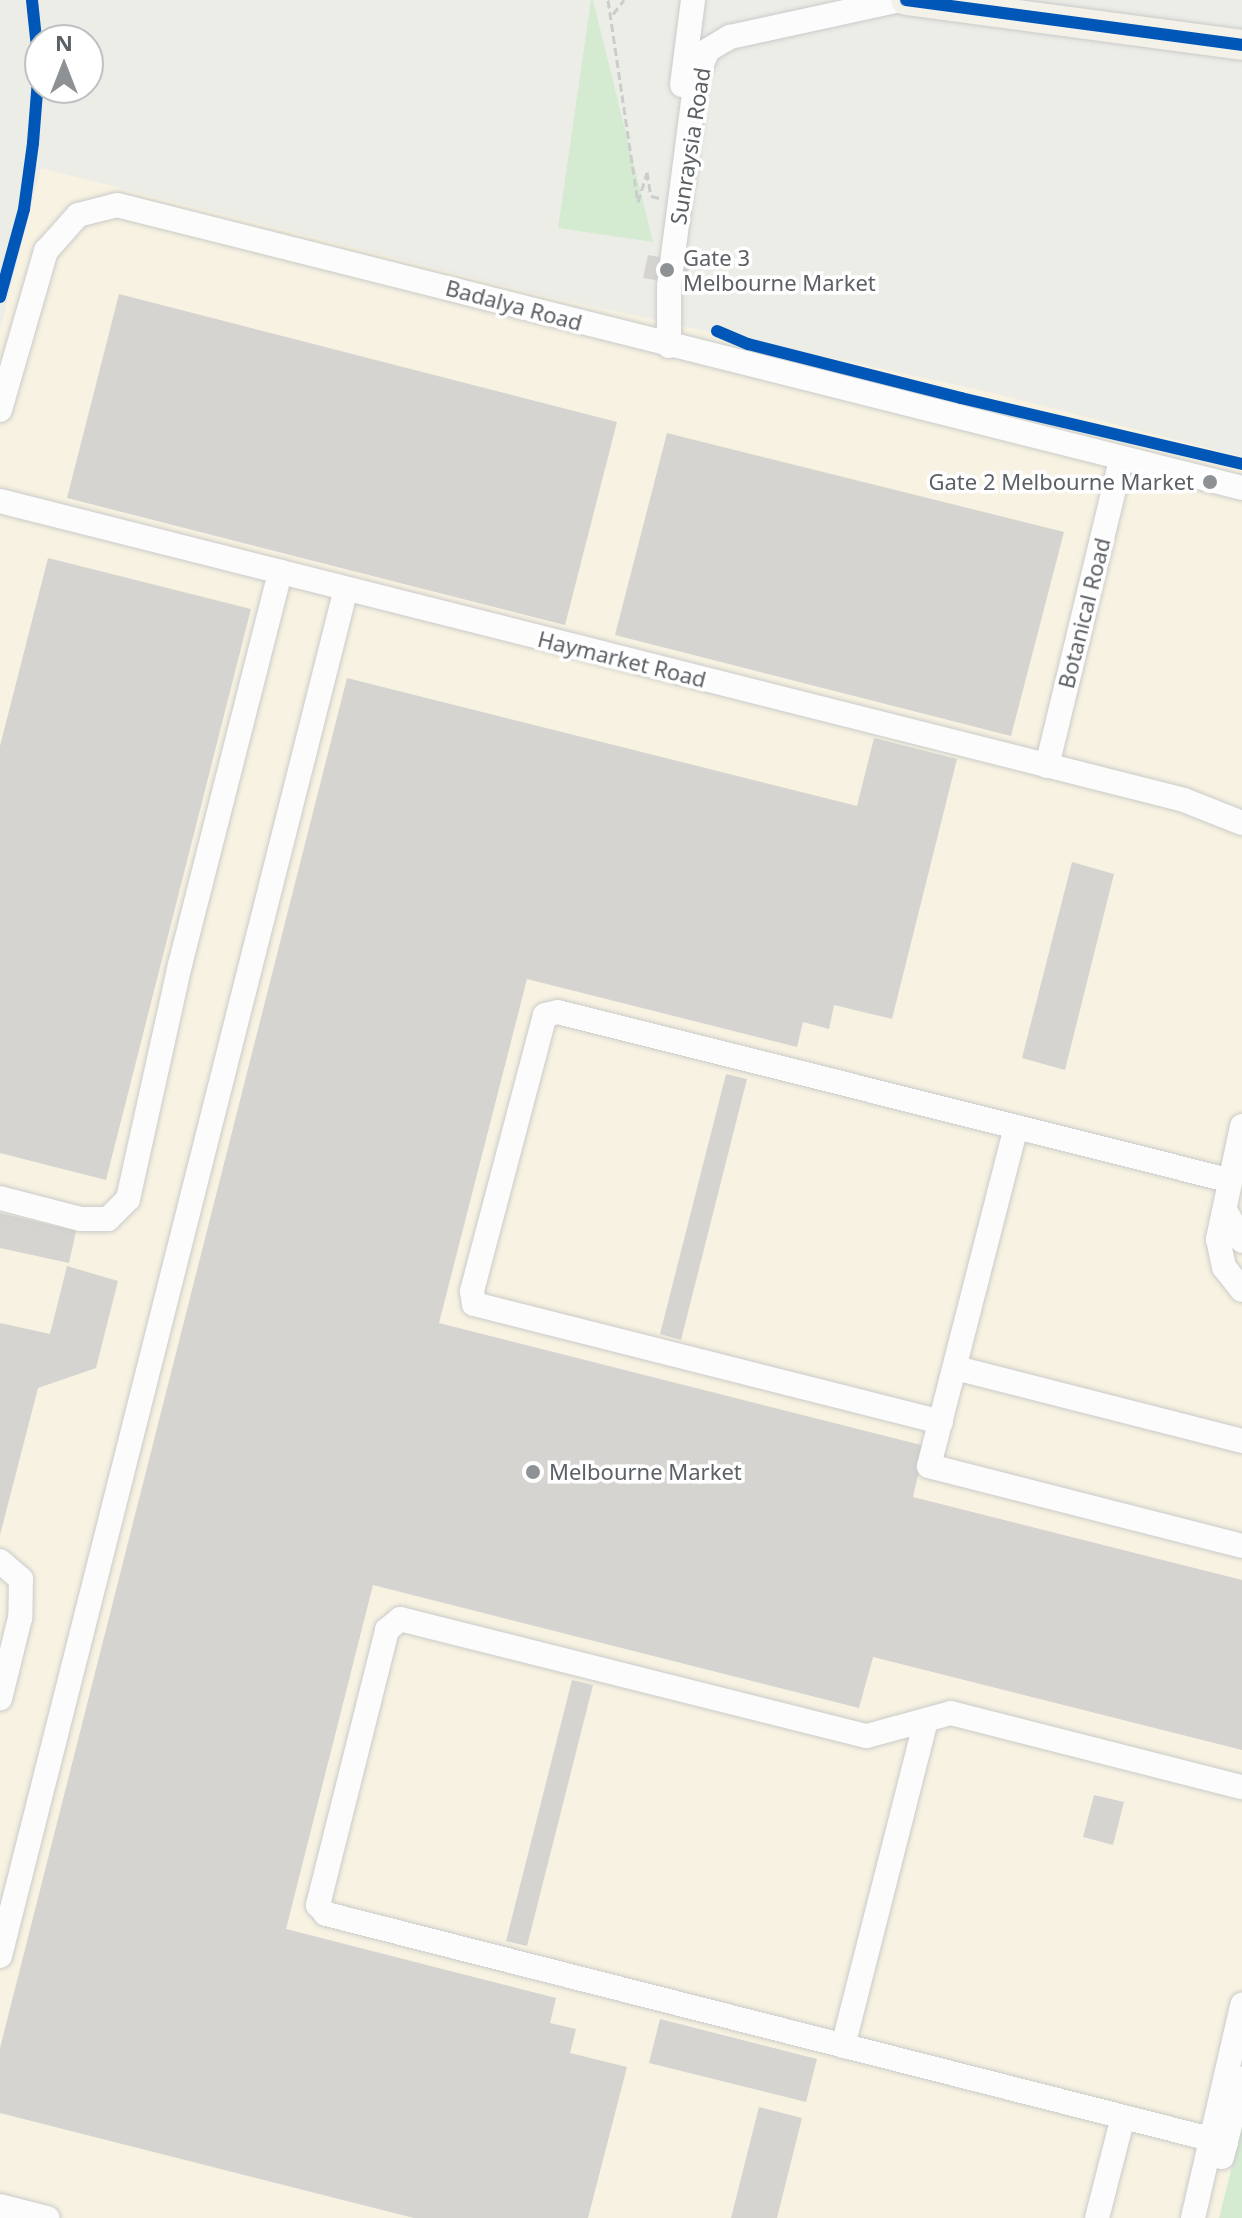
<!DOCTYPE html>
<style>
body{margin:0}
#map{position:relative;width:1242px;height:2218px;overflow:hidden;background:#edede8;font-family:"Noto Sans",sans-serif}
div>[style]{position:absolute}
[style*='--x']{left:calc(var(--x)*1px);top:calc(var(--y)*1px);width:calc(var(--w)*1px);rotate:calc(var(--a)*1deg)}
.commercial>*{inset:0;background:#f7f2e1}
.green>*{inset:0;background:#d4ebd2}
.building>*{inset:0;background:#d5d4d1}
.path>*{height:3px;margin-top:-1.5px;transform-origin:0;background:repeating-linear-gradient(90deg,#c9cecb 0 8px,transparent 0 12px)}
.roads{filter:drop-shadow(0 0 2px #cacbca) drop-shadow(0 0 2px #cacbca)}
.minor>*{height:24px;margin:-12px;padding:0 12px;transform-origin:12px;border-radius:12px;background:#fcfcfc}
.major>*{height:30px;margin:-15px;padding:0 15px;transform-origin:15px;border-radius:15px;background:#f3f1e8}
.cycleway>*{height:12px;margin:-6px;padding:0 6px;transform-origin:6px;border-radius:6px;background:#0057b8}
.dots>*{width:22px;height:22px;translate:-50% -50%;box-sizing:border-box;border:4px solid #fff;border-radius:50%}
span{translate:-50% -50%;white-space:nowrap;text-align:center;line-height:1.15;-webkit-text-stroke:7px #fff;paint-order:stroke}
.street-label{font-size:22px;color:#5c6166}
.poi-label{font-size:22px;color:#5c6166}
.left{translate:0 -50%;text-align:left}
.right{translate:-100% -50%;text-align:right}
.north{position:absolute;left:24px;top:24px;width:80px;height:80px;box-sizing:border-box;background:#fff;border:2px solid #bec0c2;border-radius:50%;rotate:0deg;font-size:22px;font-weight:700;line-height:32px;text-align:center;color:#5c6166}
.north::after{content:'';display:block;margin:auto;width:28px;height:36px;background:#8f9294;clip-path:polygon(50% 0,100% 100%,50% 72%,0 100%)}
</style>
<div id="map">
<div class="commercial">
<i style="clip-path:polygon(41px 168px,545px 296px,998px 394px,1242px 457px,1242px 2218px,0 2218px,0 330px)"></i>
</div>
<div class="green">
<i style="clip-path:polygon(591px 0,593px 0,653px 242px,558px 228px)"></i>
<i style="clip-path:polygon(1242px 2126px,1242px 2218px,1219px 2218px)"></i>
</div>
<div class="building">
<i style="clip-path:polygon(648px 255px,690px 262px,686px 285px,643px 278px)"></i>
<i style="clip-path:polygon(119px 294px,617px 422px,565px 625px,67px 498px)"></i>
<i style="clip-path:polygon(667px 433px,1064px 532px,1011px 736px,615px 635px)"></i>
<i style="clip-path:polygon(48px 558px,251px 609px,106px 1180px,0 1153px,0 746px)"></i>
<i style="clip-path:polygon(347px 678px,857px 806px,874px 738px,957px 759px,892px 1019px,834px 1005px,829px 1029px,803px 1022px,797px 1047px,527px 979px,439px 1323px,925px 1446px,913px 1497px,1242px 1580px,1242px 1750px,873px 1657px,859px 1708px,373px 1585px,286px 1929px,556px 1998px,550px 2023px,576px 2029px,570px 2053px,627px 2067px,588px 2218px,414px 2218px,0 2113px,0 2048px)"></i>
<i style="clip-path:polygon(1072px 862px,1114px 874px,1065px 1070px,1022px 1058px)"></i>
<i style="clip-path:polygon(726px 1074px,747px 1079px,681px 1340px,660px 1334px)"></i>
<i style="clip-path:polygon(0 1213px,76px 1231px,69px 1263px,0 1248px)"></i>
<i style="clip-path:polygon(67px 1266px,118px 1281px,96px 1368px,38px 1388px,0 1535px,0 1323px,50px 1334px)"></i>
<i style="clip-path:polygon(572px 1680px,593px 1685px,527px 1946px,506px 1941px)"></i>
<i style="clip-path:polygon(1094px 1795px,1124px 1802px,1113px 1845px,1083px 1837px)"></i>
<i style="clip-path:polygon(660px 2019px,817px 2059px,806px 2102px,649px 2063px)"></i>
<i style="clip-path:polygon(759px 2107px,802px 2118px,777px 2218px,731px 2218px)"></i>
</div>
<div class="path">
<i style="--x:608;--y:0;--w:204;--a:81.6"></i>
<i style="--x:638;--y:202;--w:31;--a:-73"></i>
<i style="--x:647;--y:172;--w:24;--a:81"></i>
<i style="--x:651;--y:196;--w:9;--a:13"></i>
<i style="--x:613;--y:14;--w:18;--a:-52"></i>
</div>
<div class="roads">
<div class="minor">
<i style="--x:682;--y:85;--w:86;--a:-82.6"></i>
<i style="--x:669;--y:346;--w:60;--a:-90"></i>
<i style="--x:669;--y:286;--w:210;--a:-82.6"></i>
<i style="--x:696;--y:78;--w:30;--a:-67"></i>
<i style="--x:708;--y:50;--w:26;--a:-31"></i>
<i style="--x:730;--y:37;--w:174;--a:-12.3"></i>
<i style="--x:0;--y:410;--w:166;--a:-73.9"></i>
<i style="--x:46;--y:251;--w:48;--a:-48.4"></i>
<i style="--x:78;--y:215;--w:40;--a:-14.4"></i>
<i style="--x:117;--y:205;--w:1160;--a:14.12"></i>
<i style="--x:0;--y:501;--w:1221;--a:14.17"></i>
<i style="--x:1184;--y:800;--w:62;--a:21.6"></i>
<i style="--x:1047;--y:766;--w:315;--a:-76.4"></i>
<i style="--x:1242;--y:1126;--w:116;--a:102"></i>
<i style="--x:1218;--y:1239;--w:29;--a:78"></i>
<i style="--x:1224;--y:1267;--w:29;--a:52"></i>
<i style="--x:1016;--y:1127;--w:350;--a:104.4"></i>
<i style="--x:929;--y:1466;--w:323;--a:14.3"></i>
<i style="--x:0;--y:1198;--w:84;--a:14.5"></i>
<i style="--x:81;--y:1219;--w:27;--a:0"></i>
<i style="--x:108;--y:1219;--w:28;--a:-45"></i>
<i style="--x:128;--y:1199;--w:240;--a:-77.5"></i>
<i style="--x:180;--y:965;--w:406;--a:-75.7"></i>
<i style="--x:1225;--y:1210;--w:35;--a:61"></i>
<i style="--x:956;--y:1368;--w:295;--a:14.3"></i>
<i style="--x:941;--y:1422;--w:482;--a:-165.8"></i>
<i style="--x:474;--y:1304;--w:13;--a:-99"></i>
<i style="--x:472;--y:1291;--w:285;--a:-75.2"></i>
<i style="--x:545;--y:1015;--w:13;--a:-13"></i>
<i style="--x:558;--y:1012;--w:691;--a:14.08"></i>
<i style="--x:0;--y:1561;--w:28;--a:41"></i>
<i style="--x:21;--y:1579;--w:39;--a:91"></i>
<i style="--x:20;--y:1618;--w:83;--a:103.9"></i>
<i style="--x:0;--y:1956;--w:1410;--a:-75.8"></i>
<i style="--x:843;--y:2046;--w:336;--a:-75.7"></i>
<i style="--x:1226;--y:2143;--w:929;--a:-165.72"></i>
<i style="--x:326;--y:1914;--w:12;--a:-132"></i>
<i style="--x:318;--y:1905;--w:284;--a:-75.9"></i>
<i style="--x:387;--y:1630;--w:17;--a:-40"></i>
<i style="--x:400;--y:1619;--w:481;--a:14.1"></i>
<i style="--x:867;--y:1736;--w:87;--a:-15.3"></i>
<i style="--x:951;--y:1713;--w:300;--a:14.3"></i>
<i style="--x:1222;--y:2157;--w:81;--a:-75.8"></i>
<i style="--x:0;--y:2206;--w:49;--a:14.3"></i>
<i style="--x:1097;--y:2218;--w:104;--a:-75.6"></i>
<i style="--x:1193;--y:2218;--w:219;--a:-77"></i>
</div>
<div class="major">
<i style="--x:906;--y:0;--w:339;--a:7.6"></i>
</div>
</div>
<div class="cycleway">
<i style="--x:906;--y:0;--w:339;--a:7.6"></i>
<i style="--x:0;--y:297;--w:91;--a:-74.7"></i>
<i style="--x:24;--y:209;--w:67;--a:-82.2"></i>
<i style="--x:33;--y:143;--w:76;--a:-85.5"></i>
<i style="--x:39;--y:67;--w:67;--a:-96"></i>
<i style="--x:717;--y:331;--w:34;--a:23"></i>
<i style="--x:748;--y:344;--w:220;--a:14.2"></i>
<i style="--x:961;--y:398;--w:289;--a:13.2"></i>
</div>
<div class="dots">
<i style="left:667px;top:270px;background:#8f9294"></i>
<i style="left:1210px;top:482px;background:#8f9294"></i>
<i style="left:533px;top:1472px;background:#8f9294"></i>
</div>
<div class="street-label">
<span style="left:690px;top:146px;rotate:-81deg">Sunraysia Road</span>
<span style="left:514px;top:305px;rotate:15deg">Badalya Road</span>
<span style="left:1084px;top:613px;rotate:-76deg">Botanical Road</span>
<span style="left:622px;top:659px;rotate:14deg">Haymarket Road</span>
</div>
<div class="poi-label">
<span class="left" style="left:683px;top:270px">Gate 3<br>Melbourne Market</span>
<span class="right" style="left:1194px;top:482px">Gate 2 Melbourne Market</span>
<span class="left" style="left:549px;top:1472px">Melbourne Market</span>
</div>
<div class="north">N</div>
</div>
